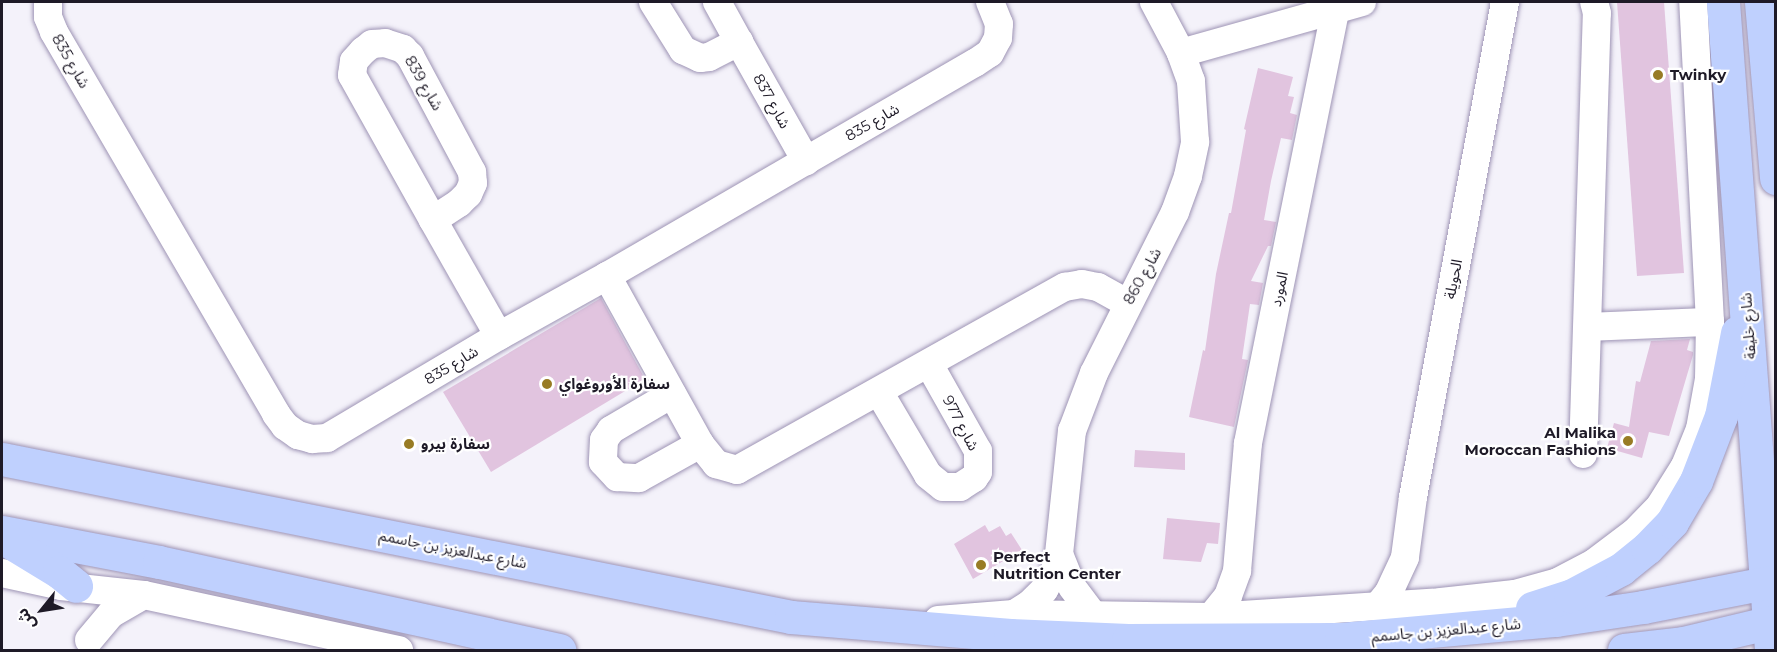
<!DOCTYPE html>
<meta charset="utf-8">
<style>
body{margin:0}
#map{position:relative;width:1777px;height:652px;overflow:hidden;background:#f4f2fa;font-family:Montserrat,"Noto Sans Arabic",sans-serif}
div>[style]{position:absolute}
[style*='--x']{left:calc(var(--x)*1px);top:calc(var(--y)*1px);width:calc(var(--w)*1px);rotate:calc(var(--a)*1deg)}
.building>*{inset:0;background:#e1c4df}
.roads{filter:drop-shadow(0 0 2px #9e94b5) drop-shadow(0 0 2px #9e94b5)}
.minor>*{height:28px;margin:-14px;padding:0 14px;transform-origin:14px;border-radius:14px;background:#fff}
.major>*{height:33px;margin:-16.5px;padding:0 16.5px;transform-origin:16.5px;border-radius:16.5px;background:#bfd0fe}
.dots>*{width:16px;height:16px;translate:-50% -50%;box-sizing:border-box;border:3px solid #fff;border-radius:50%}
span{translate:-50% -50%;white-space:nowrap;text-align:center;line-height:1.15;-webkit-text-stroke:4.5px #fff;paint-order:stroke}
.street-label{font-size:15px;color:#1e1a27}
.poi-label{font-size:15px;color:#1e1a27;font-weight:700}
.left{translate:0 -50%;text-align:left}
.right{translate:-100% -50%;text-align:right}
.frame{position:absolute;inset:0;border:3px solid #1e1a27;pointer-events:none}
.north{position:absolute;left:12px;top:580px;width:60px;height:60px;-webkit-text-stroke:4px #fff;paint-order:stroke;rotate:240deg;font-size:16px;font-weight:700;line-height:24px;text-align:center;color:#1e1a27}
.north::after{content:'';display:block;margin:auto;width:21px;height:27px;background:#1e1a27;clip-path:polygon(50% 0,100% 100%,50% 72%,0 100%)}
</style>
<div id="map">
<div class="building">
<i style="clip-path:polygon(1617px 2px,1664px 2px,1684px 273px,1637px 276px)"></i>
<i style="clip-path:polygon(1258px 68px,1293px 77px,1288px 96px,1294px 97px,1290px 113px,1297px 115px,1292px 140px,1281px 138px,1271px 181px,1264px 220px,1276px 222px,1271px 246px,1268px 246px,1251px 281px,1263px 283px,1259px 305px,1250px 304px,1242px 359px,1248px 360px,1234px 427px,1189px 417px,1203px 350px,1205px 351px,1216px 274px,1229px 213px,1231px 213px,1246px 130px,1244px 129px)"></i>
<i style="clip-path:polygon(601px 298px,645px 379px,491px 472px,443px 392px)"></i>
<i style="clip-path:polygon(1690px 339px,1687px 350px,1693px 352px,1693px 355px,1669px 436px,1649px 432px,1642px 458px,1607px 448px,1614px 423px,1629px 427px,1636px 381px,1640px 382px,1651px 341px)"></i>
<i style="clip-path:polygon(1135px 450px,1185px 453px,1185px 470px,1134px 467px)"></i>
<i style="clip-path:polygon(1167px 518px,1220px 523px,1218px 544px,1207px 543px,1201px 562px,1163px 559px)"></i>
<i style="clip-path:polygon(985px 525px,989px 532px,1000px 526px,1006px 536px,1011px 533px,1022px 550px,973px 579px,954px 544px)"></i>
</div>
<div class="roads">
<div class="minor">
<i style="--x:48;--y:2;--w:15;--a:90"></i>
<i style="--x:48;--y:17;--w:16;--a:68"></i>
<i style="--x:54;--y:32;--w:442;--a:59.8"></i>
<i style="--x:276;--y:414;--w:15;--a:53"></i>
<i style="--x:285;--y:426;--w:16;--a:35"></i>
<i style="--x:298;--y:435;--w:15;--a:16"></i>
<i style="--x:312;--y:439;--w:15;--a:-4"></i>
<i style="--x:327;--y:438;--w:200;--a:-30.7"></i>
<i style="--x:499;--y:336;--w:124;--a:-29.1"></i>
<i style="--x:607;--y:276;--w:425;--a:-30.1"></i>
<i style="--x:975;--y:63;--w:18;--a:-34"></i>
<i style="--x:990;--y:53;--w:17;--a:-62"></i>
<i style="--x:998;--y:38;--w:14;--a:-86"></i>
<i style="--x:999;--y:24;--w:24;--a:-112"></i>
<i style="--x:653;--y:2;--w:57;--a:58"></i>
<i style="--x:683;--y:50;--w:19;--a:25"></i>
<i style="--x:700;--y:58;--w:9;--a:-6"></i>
<i style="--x:709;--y:57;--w:34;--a:-27"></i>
<i style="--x:739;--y:42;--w:46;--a:-118.8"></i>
<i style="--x:739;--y:42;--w:137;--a:60.6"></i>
<i style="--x:385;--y:43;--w:19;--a:18"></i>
<i style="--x:403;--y:49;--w:10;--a:45"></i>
<i style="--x:410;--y:56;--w:132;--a:61.9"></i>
<i style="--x:472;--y:172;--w:11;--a:85"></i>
<i style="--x:473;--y:183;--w:12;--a:114"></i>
<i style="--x:468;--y:194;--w:13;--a:135"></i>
<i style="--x:459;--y:203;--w:31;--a:147"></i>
<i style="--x:433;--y:220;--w:166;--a:-119.2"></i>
<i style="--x:352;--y:75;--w:14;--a:-82"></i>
<i style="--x:354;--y:61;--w:13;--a:-48"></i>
<i style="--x:363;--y:51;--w:11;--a:-38"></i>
<i style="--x:372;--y:44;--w:13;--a:-4"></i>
<i style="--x:1181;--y:53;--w:188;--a:-15.7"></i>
<i style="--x:433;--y:220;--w:133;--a:60.4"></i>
<i style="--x:607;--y:276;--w:192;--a:61"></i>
<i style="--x:700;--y:444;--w:26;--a:51"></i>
<i style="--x:716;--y:464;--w:22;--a:16"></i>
<i style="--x:737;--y:470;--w:376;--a:-29.2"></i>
<i style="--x:1065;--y:287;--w:17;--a:-10"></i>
<i style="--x:1082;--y:284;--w:16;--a:11"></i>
<i style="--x:1098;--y:287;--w:33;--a:29"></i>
<i style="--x:1589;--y:327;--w:121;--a:-2.4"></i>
<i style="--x:879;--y:392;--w:96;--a:59.4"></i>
<i style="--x:928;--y:475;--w:19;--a:39"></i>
<i style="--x:943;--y:487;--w:17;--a:0"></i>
<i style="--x:960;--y:487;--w:17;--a:-33"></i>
<i style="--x:974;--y:478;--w:7;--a:-56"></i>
<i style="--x:978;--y:472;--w:21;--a:-90"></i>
<i style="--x:978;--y:451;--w:100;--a:-119.4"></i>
<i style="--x:672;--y:394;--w:71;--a:149.5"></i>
<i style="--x:611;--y:430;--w:12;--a:125"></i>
<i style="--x:604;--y:440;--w:22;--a:93"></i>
<i style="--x:603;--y:462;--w:21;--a:47"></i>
<i style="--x:617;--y:477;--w:22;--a:3"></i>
<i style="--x:639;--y:478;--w:70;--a:-29.1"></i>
<i style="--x:1583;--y:454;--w:441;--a:-88.2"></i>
<i style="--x:1597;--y:13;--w:11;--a:-105"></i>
<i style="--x:1059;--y:554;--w:35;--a:68"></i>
<i style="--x:1072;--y:587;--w:36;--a:53"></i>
<i style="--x:2;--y:573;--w:60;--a:12.4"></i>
<i style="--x:61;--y:586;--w:83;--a:6.2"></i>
<i style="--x:144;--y:595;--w:261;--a:12.2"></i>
<i style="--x:1377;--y:607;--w:19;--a:-51"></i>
<i style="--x:1389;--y:592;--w:38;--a:-65"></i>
<i style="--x:1405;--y:557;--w:61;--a:-82.4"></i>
<i style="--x:1413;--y:497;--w:503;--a:-79.47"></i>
<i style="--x:1014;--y:614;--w:19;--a:-32"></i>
<i style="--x:1030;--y:604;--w:20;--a:-45"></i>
<i style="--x:1044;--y:590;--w:20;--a:-60"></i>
<i style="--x:1054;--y:573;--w:20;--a:-75"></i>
<i style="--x:1059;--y:554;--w:124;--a:-84"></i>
<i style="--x:1072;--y:431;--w:62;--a:-69.2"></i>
<i style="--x:1094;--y:373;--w:180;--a:-63.3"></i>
<i style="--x:1175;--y:212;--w:38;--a:-70"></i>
<i style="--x:1188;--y:176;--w:35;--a:-78"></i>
<i style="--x:1195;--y:142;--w:61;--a:-93.8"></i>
<i style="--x:1191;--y:81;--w:30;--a:-110"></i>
<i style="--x:1181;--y:53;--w:58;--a:-117.9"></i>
<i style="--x:1211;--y:617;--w:27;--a:-51"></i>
<i style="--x:1228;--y:596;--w:27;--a:-70"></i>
<i style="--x:1237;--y:571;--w:128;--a:-85.1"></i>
<i style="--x:1248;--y:443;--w:442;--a:-78.6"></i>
<i style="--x:938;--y:620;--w:76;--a:-4.5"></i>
<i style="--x:1014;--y:614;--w:197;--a:0.9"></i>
<i style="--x:1211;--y:617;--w:230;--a:-3.7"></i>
<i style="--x:1441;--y:602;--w:74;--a:-6.2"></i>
<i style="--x:1515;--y:594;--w:45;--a:-15.6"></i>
<i style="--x:1558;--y:582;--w:41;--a:-27.8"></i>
<i style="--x:1594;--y:563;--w:51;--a:-37.1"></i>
<i style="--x:1635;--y:532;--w:36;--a:-46"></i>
<i style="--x:1660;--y:506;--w:47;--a:-58"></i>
<i style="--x:1685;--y:466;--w:40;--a:-68"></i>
<i style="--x:1700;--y:429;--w:51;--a:-79.8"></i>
<i style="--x:1709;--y:379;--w:57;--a:-89"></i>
<i style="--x:1710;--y:322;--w:320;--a:-93"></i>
<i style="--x:89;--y:640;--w:34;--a:-50"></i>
<i style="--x:111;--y:614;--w:38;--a:-30"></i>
</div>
<div class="major">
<i style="--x:1723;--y:2;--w:650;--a:85.76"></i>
<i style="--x:1761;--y:2;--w:177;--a:85.1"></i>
<i style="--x:2;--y:459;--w:805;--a:11.32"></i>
<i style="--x:791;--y:617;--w:220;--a:4.7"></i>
<i style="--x:1010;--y:635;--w:118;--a:2.4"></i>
<i style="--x:1128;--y:640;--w:213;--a:-0.3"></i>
<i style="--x:1341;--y:639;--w:216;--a:-5.1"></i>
<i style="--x:1556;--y:620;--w:88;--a:-8.5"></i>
<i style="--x:1643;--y:607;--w:136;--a:-11.1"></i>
<i style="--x:2;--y:532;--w:160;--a:10.8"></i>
<i style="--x:159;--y:562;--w:410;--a:12.4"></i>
<i style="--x:8;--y:541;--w:60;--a:31.3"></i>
<i style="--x:59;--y:572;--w:22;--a:39"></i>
<i style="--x:1532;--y:608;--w:40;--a:-18"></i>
<i style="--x:1570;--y:596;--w:58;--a:-27.9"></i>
<i style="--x:1621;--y:569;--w:33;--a:-39"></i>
<i style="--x:1647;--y:548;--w:36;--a:-46"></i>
<i style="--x:1672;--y:522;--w:48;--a:-59.7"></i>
<i style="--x:1696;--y:481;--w:70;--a:-69"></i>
<i style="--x:1721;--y:416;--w:85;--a:-79.1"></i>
<i style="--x:1624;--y:650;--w:59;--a:-6.8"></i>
<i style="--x:1683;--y:643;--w:96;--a:-13.3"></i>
</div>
</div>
<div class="dots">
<i style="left:1658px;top:75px;background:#987b24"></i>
<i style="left:547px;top:384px;background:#987b24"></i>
<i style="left:1628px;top:441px;background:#987b24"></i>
<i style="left:409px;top:444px;background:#987b24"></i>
<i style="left:981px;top:565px;background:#987b24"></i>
</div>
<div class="street-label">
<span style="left:71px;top:61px;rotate:60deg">شارع 835</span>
<span style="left:424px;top:83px;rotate:60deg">شارع 839</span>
<span style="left:772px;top:101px;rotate:61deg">شارع 837</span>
<span style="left:872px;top:122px;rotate:-30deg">شارع 835</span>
<span style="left:1142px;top:276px;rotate:-61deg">شارع 860</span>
<span style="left:1453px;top:279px;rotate:-79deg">الحويلة</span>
<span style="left:1279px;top:289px;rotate:-78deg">المورد</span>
<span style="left:1748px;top:326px;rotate:-94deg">شارع خليفة</span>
<span style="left:451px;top:365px;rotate:-31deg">شارع 835</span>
<span style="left:961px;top:423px;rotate:62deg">شارع 977</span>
<span style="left:453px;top:549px;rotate:11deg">شارع عبدالعزيز بن جاسمم</span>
<span style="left:1446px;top:630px;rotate:-5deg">شارع عبدالعزيز بن جاسمم</span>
</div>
<div class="poi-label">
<span class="left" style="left:1670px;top:75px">Twinky</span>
<span class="left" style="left:559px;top:384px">سفارة الأوروغواي</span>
<span class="right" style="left:1616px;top:441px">Al Malika<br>Moroccan Fashions</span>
<span class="left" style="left:421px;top:444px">سفارة بيرو</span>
<span class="left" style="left:993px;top:565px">Perfect<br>Nutrition Center</span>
</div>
<div class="frame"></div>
<div class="north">ش</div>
</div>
